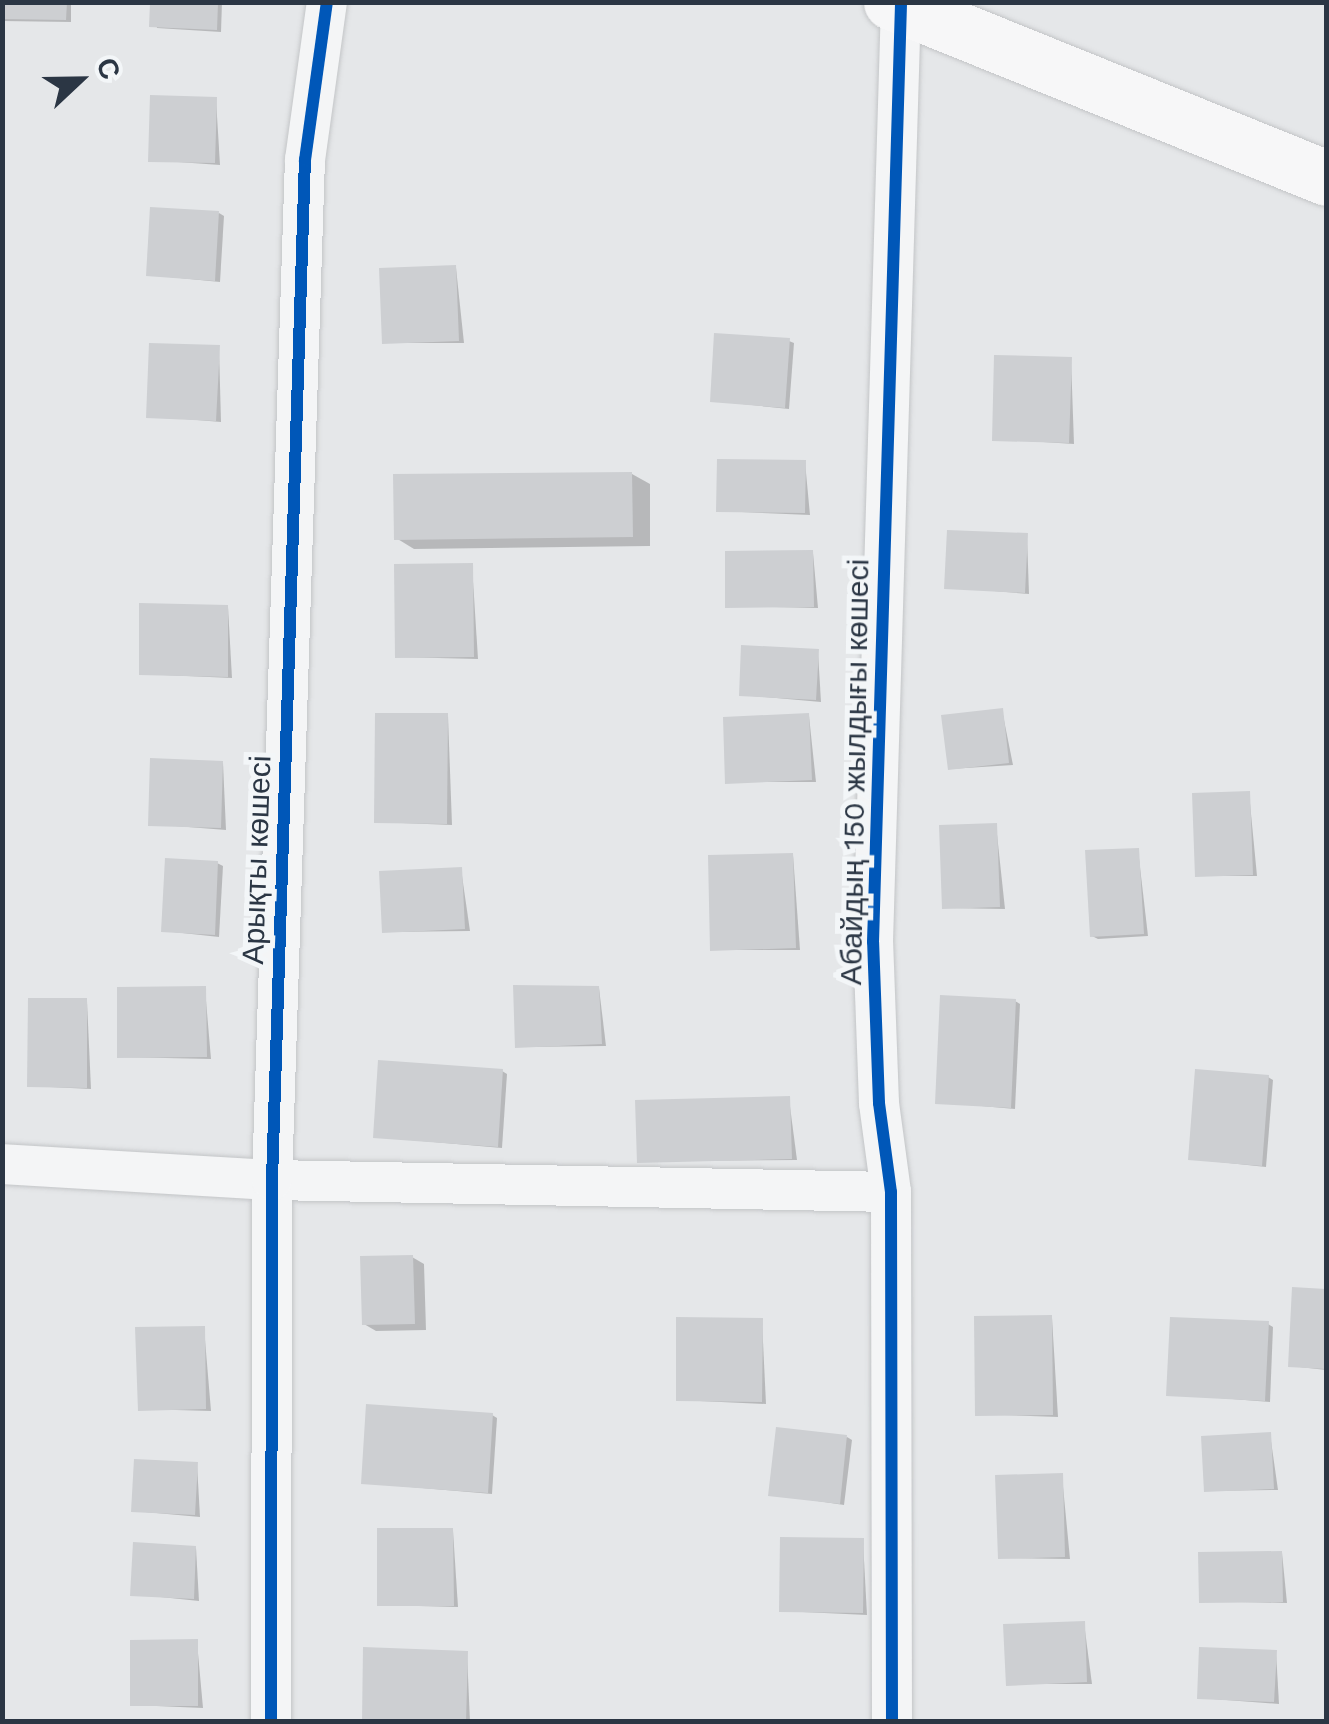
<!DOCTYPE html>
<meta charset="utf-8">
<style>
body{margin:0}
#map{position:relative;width:1329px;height:1724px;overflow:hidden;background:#e5e7e9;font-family:"Work Sans",sans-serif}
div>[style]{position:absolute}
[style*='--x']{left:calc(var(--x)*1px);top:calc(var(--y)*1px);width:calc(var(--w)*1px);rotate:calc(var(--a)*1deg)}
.shadow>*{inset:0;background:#0003}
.building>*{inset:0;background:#cdcfd2}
.roads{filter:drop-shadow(0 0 2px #c3c5c7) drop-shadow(0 0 2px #c3c5c7)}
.street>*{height:40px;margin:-20px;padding:0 20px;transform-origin:20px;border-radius:20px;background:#f4f5f6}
.secondary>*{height:55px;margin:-27.5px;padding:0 27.5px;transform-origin:27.5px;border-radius:27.5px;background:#f7f7f8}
.cycleway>*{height:12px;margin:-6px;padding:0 6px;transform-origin:6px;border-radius:6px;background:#0057b8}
span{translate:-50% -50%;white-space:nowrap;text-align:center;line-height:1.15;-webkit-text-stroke:10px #f3f6f8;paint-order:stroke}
.street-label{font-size:30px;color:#2b3644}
.frame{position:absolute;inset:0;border:5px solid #2b3644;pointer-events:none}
.north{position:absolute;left:30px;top:30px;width:100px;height:100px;-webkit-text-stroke:8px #f3f6f8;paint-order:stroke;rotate:68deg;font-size:28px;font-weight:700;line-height:40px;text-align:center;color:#2b3644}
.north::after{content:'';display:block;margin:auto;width:35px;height:45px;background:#2b3644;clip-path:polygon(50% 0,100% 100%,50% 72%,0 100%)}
</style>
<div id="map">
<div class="shadow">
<i style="clip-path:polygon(2px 2px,71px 2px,71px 22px,2px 21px)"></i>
<i style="clip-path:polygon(153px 2px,222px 2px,221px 32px,157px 28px)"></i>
<i style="clip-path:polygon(216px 99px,220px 165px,150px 160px)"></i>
<i style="clip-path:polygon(219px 213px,224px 216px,220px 282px,149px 275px)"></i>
<i style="clip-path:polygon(456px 268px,464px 343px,385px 343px)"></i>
<i style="clip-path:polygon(789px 341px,794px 343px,789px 409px,713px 401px)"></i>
<i style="clip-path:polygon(219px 348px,221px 422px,149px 416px)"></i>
<i style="clip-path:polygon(1071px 359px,1074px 444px,995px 439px)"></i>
<i style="clip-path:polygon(805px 462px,810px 515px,719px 511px)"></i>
<i style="clip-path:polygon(632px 474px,650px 484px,650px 546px,414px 549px,396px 538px)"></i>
<i style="clip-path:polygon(1027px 536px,1029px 594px,946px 587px)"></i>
<i style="clip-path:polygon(813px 553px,818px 608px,728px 606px)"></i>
<i style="clip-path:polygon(472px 565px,478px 659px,397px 657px)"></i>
<i style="clip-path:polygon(228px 607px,232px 678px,141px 674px)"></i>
<i style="clip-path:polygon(818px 652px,821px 702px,741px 695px)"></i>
<i style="clip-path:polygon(1002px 710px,1013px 765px,950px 769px)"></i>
<i style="clip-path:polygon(448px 716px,452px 825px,377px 822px)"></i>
<i style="clip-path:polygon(809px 716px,816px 782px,728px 782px)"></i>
<i style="clip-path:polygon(223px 763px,226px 830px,150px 824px)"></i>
<i style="clip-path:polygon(1249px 793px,1257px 876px,1197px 876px)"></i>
<i style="clip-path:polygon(996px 825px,1005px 909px,945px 908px)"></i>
<i style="clip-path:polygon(1138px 850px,1148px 936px,1098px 939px,1092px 936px)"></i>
<i style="clip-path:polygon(793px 855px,800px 950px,713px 950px)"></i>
<i style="clip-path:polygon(217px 863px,223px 866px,219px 937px,164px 931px)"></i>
<i style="clip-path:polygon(461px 869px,470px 931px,385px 932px)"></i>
<i style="clip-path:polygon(599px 988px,606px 1046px,518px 1047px)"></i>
<i style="clip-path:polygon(205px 989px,211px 1059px,120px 1057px)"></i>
<i style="clip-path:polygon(87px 1001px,91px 1089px,30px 1086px)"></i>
<i style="clip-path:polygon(1015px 1001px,1020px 1004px,1015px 1109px,937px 1102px)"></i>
<i style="clip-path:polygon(502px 1071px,507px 1074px,502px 1148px,376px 1137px)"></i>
<i style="clip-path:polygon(1268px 1077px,1273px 1080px,1266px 1167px,1191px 1159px)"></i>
<i style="clip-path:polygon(789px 1099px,797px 1160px,639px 1161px)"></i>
<i style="clip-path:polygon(412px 1257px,424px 1264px,426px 1330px,376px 1331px,364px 1324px)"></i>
<i style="clip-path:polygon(1294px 1290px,1326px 1292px,1326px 1370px,1291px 1366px)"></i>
<i style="clip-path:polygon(1052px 1318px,1058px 1417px,977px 1414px)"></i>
<i style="clip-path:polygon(762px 1321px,766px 1404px,678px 1400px)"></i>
<i style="clip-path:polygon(1268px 1324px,1273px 1327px,1270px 1402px,1169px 1394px)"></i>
<i style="clip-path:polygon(204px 1328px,211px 1411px,140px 1409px)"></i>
<i style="clip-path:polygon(492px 1415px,497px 1418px,492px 1494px,364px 1483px)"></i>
<i style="clip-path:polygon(1270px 1434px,1278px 1490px,1206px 1491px)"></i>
<i style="clip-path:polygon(847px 1437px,852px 1440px,844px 1505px,771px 1494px)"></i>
<i style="clip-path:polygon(197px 1464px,200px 1517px,134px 1511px)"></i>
<i style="clip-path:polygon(1062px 1476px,1070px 1559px,1000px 1558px)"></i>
<i style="clip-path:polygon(453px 1531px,458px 1607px,379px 1605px)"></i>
<i style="clip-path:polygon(863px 1541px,867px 1615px,781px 1611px)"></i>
<i style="clip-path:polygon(196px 1548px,199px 1601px,132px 1594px)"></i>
<i style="clip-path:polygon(1282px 1553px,1287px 1603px,1201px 1601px)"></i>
<i style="clip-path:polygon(1084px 1623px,1092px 1684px,1008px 1684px)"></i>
<i style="clip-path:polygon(197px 1642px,203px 1708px,133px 1705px)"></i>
<i style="clip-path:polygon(1276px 1652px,1279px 1704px,1200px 1698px)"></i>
<i style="clip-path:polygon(467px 1653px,470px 1722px,364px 1722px)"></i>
</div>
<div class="building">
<i style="clip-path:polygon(2px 2px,67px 2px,66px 20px,2px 19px)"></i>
<i style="clip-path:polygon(150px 3px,218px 3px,217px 30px,149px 27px)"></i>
<i style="clip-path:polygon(150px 95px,217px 97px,215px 163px,148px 162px)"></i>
<i style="clip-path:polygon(150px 207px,219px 211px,215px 281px,146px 276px)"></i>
<i style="clip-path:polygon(456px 265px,459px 341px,382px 344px,379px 268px)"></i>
<i style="clip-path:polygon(714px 333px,790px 338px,785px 408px,710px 402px)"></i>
<i style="clip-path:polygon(149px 343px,220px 345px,216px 421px,146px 418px)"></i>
<i style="clip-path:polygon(994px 355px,1072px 357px,1069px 443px,992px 441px)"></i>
<i style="clip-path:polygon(717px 459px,806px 460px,805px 513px,716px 512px)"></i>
<i style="clip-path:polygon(632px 472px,633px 537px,394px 540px,393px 474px)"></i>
<i style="clip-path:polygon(947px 530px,1028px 533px,1025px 593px,944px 589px)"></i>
<i style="clip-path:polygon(813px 550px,814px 607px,725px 608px,725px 551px)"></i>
<i style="clip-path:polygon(473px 563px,474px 657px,395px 658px,394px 564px)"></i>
<i style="clip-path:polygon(139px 603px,228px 605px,228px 677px,139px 675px)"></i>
<i style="clip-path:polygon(741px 645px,819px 649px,816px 700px,739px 696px)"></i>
<i style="clip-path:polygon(1003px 708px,1009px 763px,948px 770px,941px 715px)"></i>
<i style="clip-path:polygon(375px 713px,448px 713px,447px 824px,374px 823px)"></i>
<i style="clip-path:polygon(809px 713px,812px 780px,725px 784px,723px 717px)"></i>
<i style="clip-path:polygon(150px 758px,223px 761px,221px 828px,148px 826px)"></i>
<i style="clip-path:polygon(1250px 791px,1253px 875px,1195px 877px,1192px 793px)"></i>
<i style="clip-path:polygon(997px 823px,1000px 907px,942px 909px,939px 825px)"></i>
<i style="clip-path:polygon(1139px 848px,1144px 934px,1090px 937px,1085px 850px)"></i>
<i style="clip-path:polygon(793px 853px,796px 948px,710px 951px,708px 855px)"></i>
<i style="clip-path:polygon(165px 858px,218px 861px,215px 935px,161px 932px)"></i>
<i style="clip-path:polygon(462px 867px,465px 929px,382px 933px,379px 871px)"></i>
<i style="clip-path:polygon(513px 985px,599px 986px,602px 1044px,515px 1048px)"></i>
<i style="clip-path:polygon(206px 986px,207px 1057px,117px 1058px,117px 987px)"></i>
<i style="clip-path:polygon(940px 995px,1016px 999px,1011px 1108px,935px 1104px)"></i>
<i style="clip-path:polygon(28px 998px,87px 998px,87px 1088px,27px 1087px)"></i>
<i style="clip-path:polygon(378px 1060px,503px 1069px,498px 1147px,373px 1138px)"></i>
<i style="clip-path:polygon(1195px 1069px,1269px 1075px,1262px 1166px,1188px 1160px)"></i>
<i style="clip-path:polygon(790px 1096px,792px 1159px,637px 1163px,635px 1100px)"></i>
<i style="clip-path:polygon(413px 1255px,415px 1324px,362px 1325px,360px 1256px)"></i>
<i style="clip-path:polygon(1292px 1287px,1326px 1289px,1326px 1369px,1288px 1367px)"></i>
<i style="clip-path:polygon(1052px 1315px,1053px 1415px,975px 1416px,974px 1316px)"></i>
<i style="clip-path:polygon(676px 1317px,763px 1318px,762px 1402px,676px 1401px)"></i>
<i style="clip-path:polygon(1170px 1317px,1269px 1321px,1265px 1401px,1166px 1396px)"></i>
<i style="clip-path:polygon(205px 1326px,206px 1409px,138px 1411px,135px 1327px)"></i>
<i style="clip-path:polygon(366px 1404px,493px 1413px,488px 1493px,361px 1484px)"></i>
<i style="clip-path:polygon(776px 1427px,847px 1435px,840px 1504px,768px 1496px)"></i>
<i style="clip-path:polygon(1271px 1432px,1274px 1489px,1204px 1492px,1201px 1436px)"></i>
<i style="clip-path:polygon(134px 1459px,198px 1462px,195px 1515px,131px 1512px)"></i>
<i style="clip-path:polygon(1063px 1473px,1065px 1557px,998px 1559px,995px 1475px)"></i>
<i style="clip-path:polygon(377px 1528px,453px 1528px,454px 1606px,377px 1606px)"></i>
<i style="clip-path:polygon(780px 1537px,864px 1538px,863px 1613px,779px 1612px)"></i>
<i style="clip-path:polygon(133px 1542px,196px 1546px,194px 1599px,130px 1596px)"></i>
<i style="clip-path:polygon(1282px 1551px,1283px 1602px,1199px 1603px,1198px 1552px)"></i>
<i style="clip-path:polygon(1085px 1621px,1087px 1682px,1006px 1686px,1003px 1624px)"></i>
<i style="clip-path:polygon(198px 1639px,198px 1706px,130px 1706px,130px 1640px)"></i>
<i style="clip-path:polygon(363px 1647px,468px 1651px,466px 1722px,362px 1722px)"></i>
<i style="clip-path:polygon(1199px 1647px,1277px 1650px,1274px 1702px,1197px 1699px)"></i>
</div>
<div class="roads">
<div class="street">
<i style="--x:2;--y:1164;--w:270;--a:3.4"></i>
<i style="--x:272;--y:1180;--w:619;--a:1.11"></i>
<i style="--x:271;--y:1722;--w:542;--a:-89.89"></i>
<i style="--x:272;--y:1180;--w:1021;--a:-88.15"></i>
<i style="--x:305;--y:160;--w:160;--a:-82.1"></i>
<i style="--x:892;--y:1722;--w:530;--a:-90.11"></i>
<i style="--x:891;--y:1192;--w:90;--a:-97.7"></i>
<i style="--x:879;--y:1103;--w:161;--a:-92.1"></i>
<i style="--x:873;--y:942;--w:940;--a:-88.29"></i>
</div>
<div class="secondary">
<i style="--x:891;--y:2;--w:469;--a:22"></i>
</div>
</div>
<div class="cycleway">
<i style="--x:271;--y:1722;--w:542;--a:-89.89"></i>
<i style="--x:272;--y:1180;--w:1021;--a:-88.15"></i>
<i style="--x:305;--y:160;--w:160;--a:-82.1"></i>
<i style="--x:892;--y:1722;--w:530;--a:-90.11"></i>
<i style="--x:891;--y:1192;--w:90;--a:-97.7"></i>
<i style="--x:879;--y:1103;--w:161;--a:-92.1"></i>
<i style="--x:873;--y:942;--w:940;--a:-88.29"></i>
</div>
<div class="street-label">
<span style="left:855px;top:772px;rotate:-89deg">Абайдың 150 жылдығы көшесі</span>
<span style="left:257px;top:860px;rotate:-88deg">Арықты көшесі</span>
</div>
<div class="frame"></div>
<div class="north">С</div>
</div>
